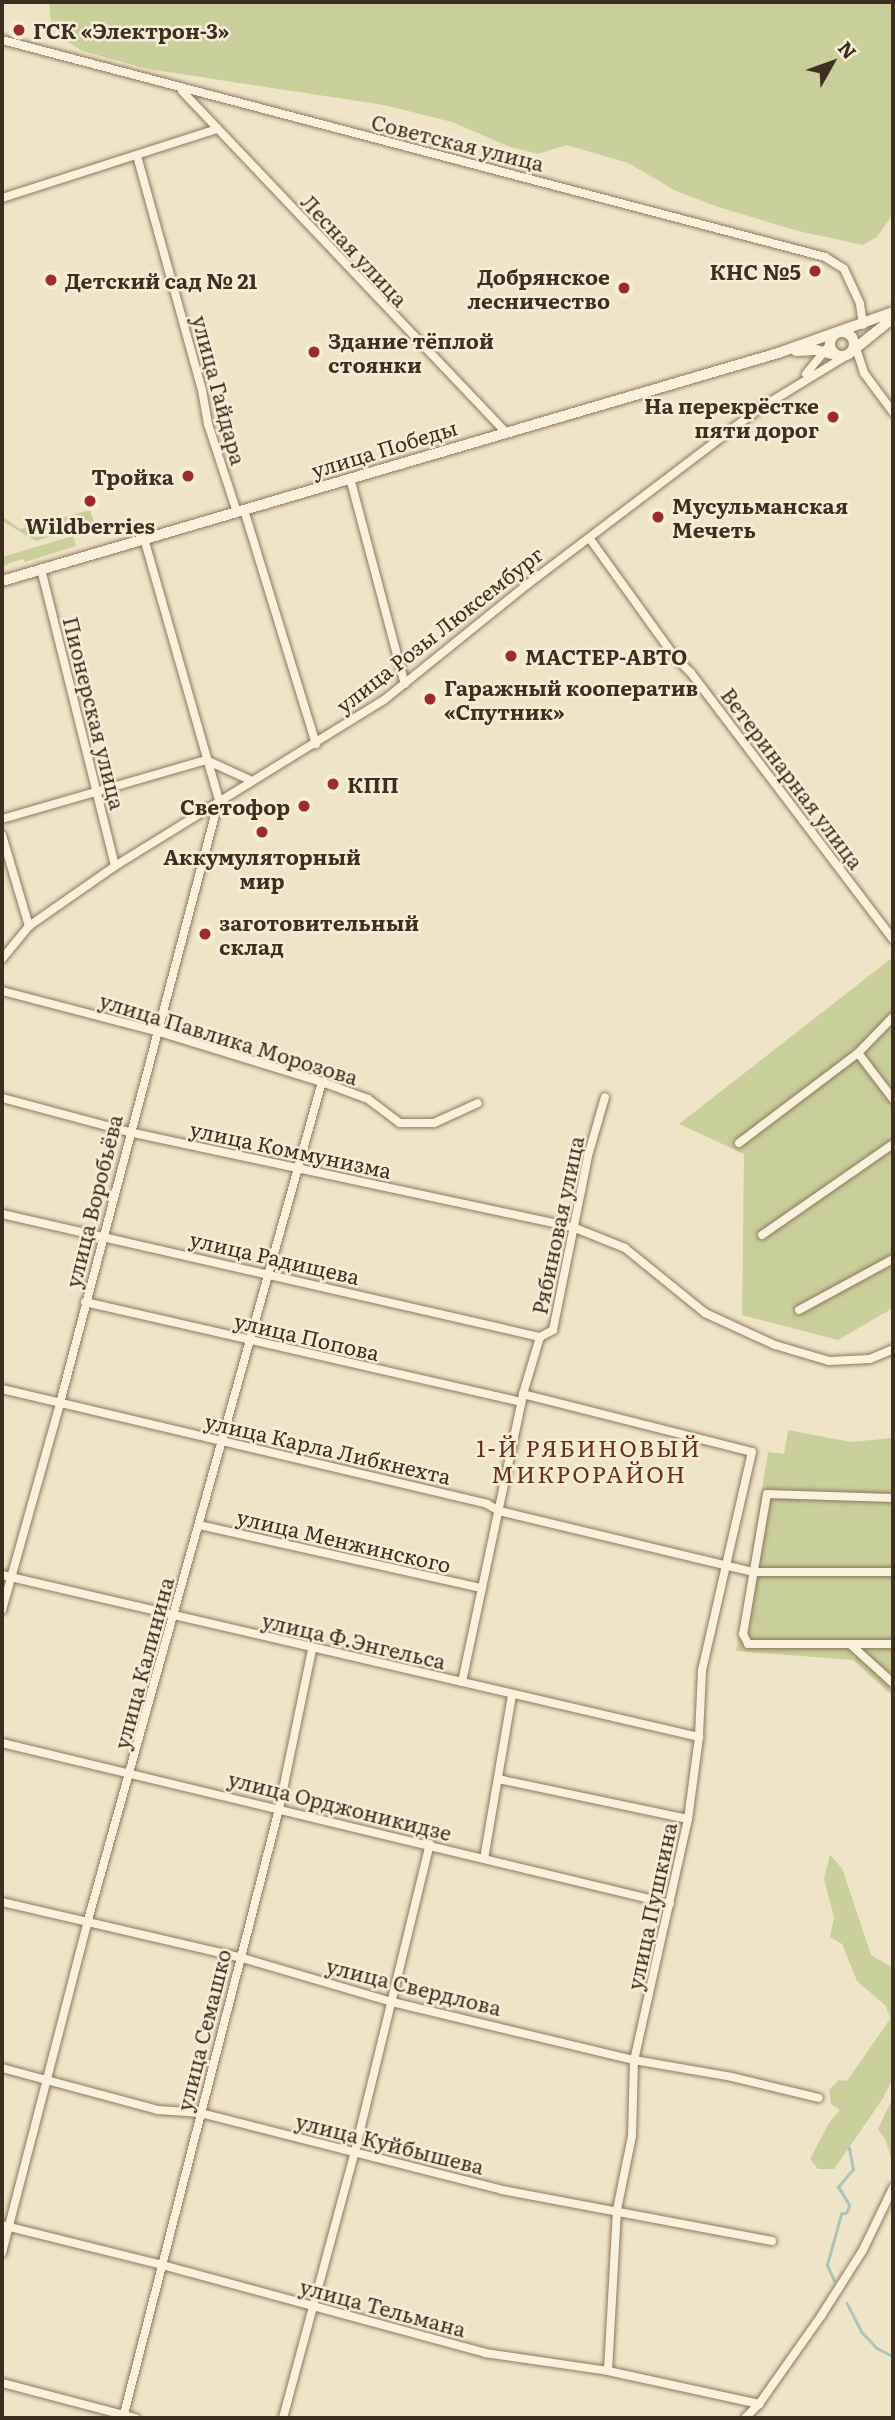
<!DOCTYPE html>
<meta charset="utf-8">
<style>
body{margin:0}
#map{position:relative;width:895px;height:2420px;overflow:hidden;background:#f0e4c8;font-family:Literata,serif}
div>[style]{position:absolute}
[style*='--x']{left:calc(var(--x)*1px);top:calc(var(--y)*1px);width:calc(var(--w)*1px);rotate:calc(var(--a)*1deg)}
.green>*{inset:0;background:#c9cf9b}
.stream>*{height:2.5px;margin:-1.25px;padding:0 1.25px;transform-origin:1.25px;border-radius:1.25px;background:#a9c4bc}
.roads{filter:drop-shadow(0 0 2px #8d765c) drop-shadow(0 0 2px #8d765c)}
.minor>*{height:8px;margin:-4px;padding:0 4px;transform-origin:4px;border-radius:4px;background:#faf1dc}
.tertiary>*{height:10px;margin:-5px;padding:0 5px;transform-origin:5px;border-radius:5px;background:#faf1dc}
.tertiary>.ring{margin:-5px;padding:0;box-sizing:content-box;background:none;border:10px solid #faf1dc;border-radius:50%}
.dots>*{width:19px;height:19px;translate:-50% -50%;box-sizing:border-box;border:4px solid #f7eed8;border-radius:50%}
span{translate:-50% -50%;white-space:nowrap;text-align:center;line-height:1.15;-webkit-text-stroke:5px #f7eed8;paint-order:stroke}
.poi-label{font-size:21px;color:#3d2e20;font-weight:700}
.left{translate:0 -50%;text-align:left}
.right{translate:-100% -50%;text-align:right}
.street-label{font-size:21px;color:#3d2e20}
.neighbourhood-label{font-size:23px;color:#6b2e1e;letter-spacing:2px}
.frame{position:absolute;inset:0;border:4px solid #3d2e20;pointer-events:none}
.north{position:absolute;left:797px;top:28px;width:70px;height:70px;-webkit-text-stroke:5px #f7eed8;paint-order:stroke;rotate:50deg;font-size:19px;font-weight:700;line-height:28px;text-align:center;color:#3d2e20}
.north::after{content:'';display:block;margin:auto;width:24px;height:32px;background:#3d2e20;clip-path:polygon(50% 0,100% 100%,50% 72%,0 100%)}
</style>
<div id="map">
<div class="green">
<i style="clip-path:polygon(49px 2px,893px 2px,893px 214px,877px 237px,863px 245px,798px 231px,718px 207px,676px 191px,628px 163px,567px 145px,538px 154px,510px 147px,452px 122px,384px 105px,148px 69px,82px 51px,64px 39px,51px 21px)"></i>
<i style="clip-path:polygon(90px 510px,95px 524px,70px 528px,70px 531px,36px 541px,2px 521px,2px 516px,20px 529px)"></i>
<i style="clip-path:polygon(73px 536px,76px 546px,25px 562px,23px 559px,9px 563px,2px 568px,2px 557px)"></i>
<i style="clip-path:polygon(893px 957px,893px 1308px,838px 1340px,742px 1315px,744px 1154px,679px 1124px)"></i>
<i style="clip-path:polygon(788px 1430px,851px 1442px,893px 1438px,893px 1696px,853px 1660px,736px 1651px,768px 1452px,784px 1454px)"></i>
<i style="clip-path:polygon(830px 1855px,842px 1868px,871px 1955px,893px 1968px,893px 2078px,882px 2100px,834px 2169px,818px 2169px,810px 2159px,829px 2123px,840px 2110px,831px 2104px,829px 2090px,839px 2080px,847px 2081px,890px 2019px,886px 2006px,857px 1981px,842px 1944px,830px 1937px,834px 1917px,824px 1879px)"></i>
<i style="clip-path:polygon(893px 2097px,893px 2167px,886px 2141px,878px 2129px)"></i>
</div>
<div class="stream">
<i style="--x:834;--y:2281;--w:17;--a:-114"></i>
<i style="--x:827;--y:2265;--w:53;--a:-74.6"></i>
<i style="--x:841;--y:2214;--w:6;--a:-18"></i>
<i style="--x:847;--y:2212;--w:7;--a:-74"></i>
<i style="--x:849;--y:2205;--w:21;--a:-121"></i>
<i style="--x:838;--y:2187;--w:23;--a:-50"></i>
<i style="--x:853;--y:2169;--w:21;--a:-101"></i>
<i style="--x:847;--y:2303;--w:31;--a:63"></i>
<i style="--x:861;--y:2331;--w:23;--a:47"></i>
<i style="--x:877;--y:2348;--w:18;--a:27"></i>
</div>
<div class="roads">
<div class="minor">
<i style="--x:2;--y:40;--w:851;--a:14.77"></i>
<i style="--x:825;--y:257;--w:22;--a:32"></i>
<i style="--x:844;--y:269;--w:38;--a:65"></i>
<i style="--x:860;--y:304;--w:21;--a:82"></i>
<i style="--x:182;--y:91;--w:469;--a:46.5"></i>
<i style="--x:137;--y:156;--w:243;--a:74.5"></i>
<i style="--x:202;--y:390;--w:35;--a:80"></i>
<i style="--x:208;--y:424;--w:93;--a:71.8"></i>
<i style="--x:2;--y:198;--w:226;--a:-17.8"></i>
<i style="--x:853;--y:339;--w:36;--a:72"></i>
<i style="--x:864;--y:373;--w:49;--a:53.4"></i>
<i style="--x:806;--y:374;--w:38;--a:-51"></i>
<i style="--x:350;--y:478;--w:213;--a:75.1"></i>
<i style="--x:244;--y:510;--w:245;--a:72.9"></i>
<i style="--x:590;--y:539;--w:144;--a:54.3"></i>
<i style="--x:674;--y:656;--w:24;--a:45"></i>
<i style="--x:691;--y:673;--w:334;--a:52.8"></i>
<i style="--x:41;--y:569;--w:306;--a:76"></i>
<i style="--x:2;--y:819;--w:212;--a:-16.1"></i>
<i style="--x:206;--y:760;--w:48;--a:24.4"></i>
<i style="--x:2;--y:835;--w:95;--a:73.5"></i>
<i style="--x:2;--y:959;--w:43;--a:-50.7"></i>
<i style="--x:29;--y:926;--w:105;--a:-34.9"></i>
<i style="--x:115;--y:866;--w:316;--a:-31.7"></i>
<i style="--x:384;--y:700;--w:185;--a:-38.9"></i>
<i style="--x:528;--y:584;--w:288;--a:-37.2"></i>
<i style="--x:757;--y:410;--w:108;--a:-31.3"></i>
<i style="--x:2;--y:991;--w:159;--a:14.6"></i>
<i style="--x:156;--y:1031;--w:174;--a:17.1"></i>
<i style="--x:322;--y:1082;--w:49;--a:20.3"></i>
<i style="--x:368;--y:1099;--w:40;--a:37"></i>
<i style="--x:400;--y:1123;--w:34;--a:0"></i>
<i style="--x:434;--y:1123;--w:48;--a:-24.4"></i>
<i style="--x:858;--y:1053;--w:58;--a:52.7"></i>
<i style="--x:2;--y:1098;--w:131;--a:15"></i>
<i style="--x:129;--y:1132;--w:456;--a:12.1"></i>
<i style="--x:575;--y:1228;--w:54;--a:21.8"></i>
<i style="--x:625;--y:1248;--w:103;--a:39.1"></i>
<i style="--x:705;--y:1313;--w:77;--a:24.6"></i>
<i style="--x:775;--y:1345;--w:56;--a:16.5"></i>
<i style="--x:829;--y:1361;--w:41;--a:-2.8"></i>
<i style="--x:870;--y:1359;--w:25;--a:-23"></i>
<i style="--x:739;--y:1143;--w:149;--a:-37.1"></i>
<i style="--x:858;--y:1053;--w:50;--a:-45.8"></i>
<i style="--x:2;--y:1214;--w:552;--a:12.88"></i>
<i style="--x:762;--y:1235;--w:160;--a:-34.8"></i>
<i style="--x:85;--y:1302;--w:447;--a:12.9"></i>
<i style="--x:799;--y:1310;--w:107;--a:-28.5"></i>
<i style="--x:2;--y:1389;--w:498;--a:13.3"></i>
<i style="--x:487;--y:1504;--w:14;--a:30"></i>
<i style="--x:499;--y:1511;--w:261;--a:13.5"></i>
<i style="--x:753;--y:1572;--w:140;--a:0"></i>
<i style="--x:523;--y:1394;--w:236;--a:14.2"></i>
<i style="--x:752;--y:1452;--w:224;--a:102.9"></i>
<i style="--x:702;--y:1670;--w:67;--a:92.6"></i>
<i style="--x:699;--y:1737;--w:83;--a:97.6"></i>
<i style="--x:688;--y:1819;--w:247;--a:102.6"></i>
<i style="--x:634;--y:2060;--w:76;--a:91.5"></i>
<i style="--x:632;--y:2136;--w:76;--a:101.5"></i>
<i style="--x:617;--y:2210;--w:161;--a:93.2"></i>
<i style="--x:893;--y:1498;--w:126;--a:-178.2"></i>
<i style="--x:767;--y:1494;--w:142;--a:99.7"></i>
<i style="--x:743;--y:1634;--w:11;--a:63"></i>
<i style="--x:748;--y:1644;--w:145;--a:0"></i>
<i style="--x:199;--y:1525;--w:290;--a:12.6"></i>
<i style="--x:2;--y:1575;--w:716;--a:13.08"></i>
<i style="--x:2;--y:1610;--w:215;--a:-74.3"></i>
<i style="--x:60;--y:1403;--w:624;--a:-75.23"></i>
<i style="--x:219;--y:800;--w:273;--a:-106"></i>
<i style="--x:850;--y:1644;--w:58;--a:42.2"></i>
<i style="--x:462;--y:1682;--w:294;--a:-78"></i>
<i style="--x:523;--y:1394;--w:59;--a:-73.4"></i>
<i style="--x:540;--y:1337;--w:15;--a:-28"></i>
<i style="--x:553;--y:1330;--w:177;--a:-78.6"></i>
<i style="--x:588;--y:1156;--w:61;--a:-73.9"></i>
<i style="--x:2;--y:1743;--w:687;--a:13.55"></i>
<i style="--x:498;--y:1779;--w:194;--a:11.9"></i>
<i style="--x:484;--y:1859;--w:166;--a:-80.3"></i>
<i style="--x:2;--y:1902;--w:243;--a:13.1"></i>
<i style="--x:239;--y:1957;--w:159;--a:16.4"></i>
<i style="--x:392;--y:2002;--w:249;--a:13.5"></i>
<i style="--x:634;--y:2060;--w:99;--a:9.8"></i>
<i style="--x:732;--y:2077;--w:89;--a:13.6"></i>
<i style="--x:2;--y:2068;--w:162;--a:15.1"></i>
<i style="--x:158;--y:2110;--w:43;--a:4"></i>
<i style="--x:201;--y:2113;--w:311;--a:14.3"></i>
<i style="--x:502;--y:2190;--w:275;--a:10.7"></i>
<i style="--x:2;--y:2225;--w:165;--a:14"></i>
<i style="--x:162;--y:2265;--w:335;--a:15.2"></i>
<i style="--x:485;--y:2353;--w:124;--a:8.3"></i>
<i style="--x:608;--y:2371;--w:155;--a:12.3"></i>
<i style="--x:2;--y:2253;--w:344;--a:-75.5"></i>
<i style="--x:88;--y:1920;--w:870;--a:-74.4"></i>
<i style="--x:2;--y:2383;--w:138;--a:14.7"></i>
<i style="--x:123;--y:2418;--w:629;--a:-75.63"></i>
<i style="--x:279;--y:1809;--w:163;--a:-78.3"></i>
<i style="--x:283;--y:2418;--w:277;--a:-74.9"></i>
<i style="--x:355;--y:2151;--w:316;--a:-76.3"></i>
<i style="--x:745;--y:2418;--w:20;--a:-45"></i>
<i style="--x:759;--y:2404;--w:108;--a:-54.8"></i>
<i style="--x:821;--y:2316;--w:78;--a:-57.5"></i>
<i style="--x:863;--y:2250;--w:69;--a:-64.2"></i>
</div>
<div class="tertiary">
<i class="ring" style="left:830px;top:332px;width:14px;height:14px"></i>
<i style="--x:796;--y:351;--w:20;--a:-3"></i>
<i style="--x:816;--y:350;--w:21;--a:14"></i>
<i style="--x:852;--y:351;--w:53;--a:-38.8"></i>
<i style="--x:2;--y:581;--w:809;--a:-16.37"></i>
<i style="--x:778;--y:353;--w:122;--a:-19.6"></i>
</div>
</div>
<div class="dots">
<i style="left:19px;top:30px;background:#9e2a2b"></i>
<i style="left:815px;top:271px;background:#9e2a2b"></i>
<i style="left:51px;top:280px;background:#9e2a2b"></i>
<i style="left:624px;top:288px;background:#9e2a2b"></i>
<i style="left:314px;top:352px;background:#9e2a2b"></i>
<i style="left:833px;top:417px;background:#9e2a2b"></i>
<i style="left:188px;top:476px;background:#9e2a2b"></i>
<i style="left:90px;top:501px;background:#9e2a2b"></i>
<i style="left:658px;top:517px;background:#9e2a2b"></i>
<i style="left:511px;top:656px;background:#9e2a2b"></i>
<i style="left:430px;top:699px;background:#9e2a2b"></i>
<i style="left:333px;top:784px;background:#9e2a2b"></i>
<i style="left:304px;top:806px;background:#9e2a2b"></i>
<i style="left:262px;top:832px;background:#9e2a2b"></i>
<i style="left:205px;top:934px;background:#9e2a2b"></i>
</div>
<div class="poi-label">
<span class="left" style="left:33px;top:30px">ГСК «Электрон-3»</span>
<span class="right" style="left:801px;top:271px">КНС №5</span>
<span class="right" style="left:610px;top:288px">Добрянское<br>лесничество</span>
<span class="left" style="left:65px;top:280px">Детский сад № 21</span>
<span class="left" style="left:328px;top:352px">Здание тёплой<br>стоянки</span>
<span class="right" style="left:819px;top:417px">На перекрёстке<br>пяти дорог</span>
<span class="right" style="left:174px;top:476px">Тройка</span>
<span class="left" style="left:672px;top:517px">Мусульманская<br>Мечеть</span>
<span style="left:90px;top:525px">Wildberries</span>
<span class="left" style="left:525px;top:656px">МАСТЕР-АВТО</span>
<span class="left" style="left:444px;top:699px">Гаражный кооператив<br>«Спутник»</span>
<span class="left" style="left:347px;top:784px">КПП</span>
<span class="right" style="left:290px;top:806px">Светофор</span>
<span style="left:262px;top:868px">Аккумуляторный<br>мир</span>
<span class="left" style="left:219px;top:934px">заготовительный<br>склад</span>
</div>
<div class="street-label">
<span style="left:458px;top:142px;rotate:14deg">Советская улица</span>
<span style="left:355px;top:250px;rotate:47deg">Лесная улица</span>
<span style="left:220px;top:390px;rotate:75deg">улица Гайдара</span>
<span style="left:384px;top:448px;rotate:-17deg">улица Победы</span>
<span style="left:439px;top:629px;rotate:-38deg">улица Розы Люксембург</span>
<span style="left:95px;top:713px;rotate:76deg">Пионерская улица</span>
<span style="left:793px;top:778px;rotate:53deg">Ветеринарная улица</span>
<span style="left:229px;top:1038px;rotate:17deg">улица Павлика Морозова</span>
<span style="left:291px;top:1149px;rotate:12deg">улица Коммунизма</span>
<span style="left:93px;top:1201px;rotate:-76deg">улица Воробьёва</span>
<span style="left:557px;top:1225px;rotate:-78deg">Рябиновая улица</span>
<span style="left:275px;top:1257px;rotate:13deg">улица Радищева</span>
<span style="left:307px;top:1336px;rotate:13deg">улица Попова</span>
<span style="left:328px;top:1448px;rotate:13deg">улица Карла Либкнехта</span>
<span style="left:344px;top:1540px;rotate:13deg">улица Менжинского</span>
<span style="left:354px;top:1640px;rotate:13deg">улица Ф.Энгельса</span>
<span style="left:143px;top:1663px;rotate:-75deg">улица Калинина</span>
<span style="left:340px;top:1805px;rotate:14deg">улица Орджоникидзе</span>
<span style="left:651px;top:1906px;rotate:-78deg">улица Пушкина</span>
<span style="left:414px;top:1986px;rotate:14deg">улица Свердлова</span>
<span style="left:203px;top:2030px;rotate:-76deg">улица Семашко</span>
<span style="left:390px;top:2143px;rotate:14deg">улица Куйбышева</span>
<span style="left:383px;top:2307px;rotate:15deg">улица Тельмана</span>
</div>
<div class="neighbourhood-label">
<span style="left:589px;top:1460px">1-Й РЯБИНОВЫЙ<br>МИКРОРАЙОН</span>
</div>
<div class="frame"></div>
<div class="north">N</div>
</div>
